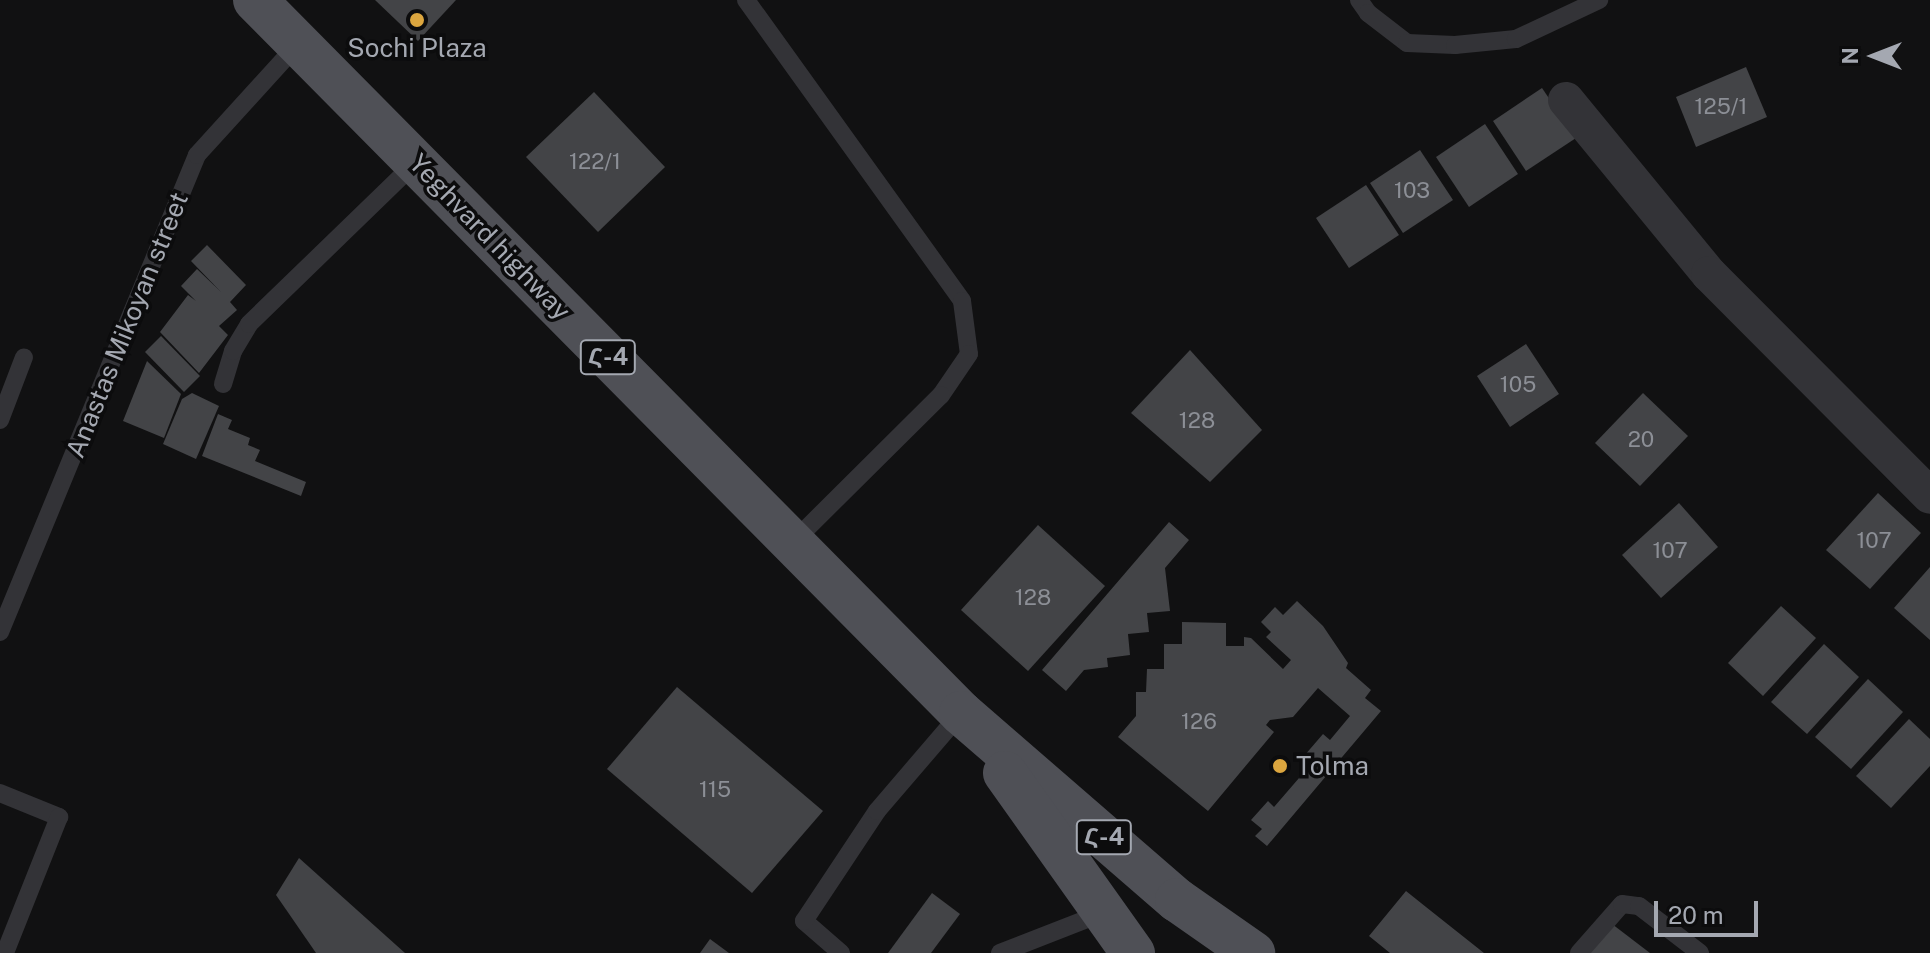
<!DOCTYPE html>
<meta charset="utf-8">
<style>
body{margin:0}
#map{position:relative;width:1930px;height:953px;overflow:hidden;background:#111112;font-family:"Public Sans","Noto Sans Armenian",sans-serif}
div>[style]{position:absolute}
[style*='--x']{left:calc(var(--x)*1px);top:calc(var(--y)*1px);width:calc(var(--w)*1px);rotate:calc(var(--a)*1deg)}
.building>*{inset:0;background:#434447}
.service>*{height:18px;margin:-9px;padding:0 9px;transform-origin:9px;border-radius:9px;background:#333337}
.minor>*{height:36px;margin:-18px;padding:0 18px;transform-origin:18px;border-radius:18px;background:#333337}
.primary>*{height:44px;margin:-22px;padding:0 22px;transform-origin:22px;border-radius:22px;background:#4f5056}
.dots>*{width:22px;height:22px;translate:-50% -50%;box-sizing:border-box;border:4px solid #0c0c0d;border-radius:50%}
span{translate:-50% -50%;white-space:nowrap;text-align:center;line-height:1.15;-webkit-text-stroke:7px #0c0c0d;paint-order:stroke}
.number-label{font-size:22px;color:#8c8f96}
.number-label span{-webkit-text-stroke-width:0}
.shield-label span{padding:2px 6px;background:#0c0c0d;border:2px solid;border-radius:6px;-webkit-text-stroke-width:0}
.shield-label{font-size:24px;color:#a4a8b1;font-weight:700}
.poi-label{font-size:26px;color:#a4a8b1}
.left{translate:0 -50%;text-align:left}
.street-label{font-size:26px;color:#a4a8b1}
.north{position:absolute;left:1834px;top:16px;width:80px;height:80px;-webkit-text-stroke:6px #0c0c0d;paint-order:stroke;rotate:270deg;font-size:22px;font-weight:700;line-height:32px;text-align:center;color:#a4a8b1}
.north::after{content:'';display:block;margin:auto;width:28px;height:36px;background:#a4a8b1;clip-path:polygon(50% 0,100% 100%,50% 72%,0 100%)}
.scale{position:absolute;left:1654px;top:901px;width:104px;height:36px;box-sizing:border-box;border:4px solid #a4a8b1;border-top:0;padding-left:10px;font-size:24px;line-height:28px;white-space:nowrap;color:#a4a8b1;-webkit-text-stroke:6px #0c0c0d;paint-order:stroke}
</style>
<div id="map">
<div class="building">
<i style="clip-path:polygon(375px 0,456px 0,418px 41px)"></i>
<i style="clip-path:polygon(1746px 67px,1767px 117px,1696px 147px,1676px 97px)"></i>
<i style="clip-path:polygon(1542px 88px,1576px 138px,1526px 171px,1493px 121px)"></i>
<i style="clip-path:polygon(594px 92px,665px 167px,598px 232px,526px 157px)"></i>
<i style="clip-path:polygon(1485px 124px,1518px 174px,1469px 207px,1436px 157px)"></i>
<i style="clip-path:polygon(1420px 150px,1453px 200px,1403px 233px,1370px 183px)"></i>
<i style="clip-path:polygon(1366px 185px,1399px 235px,1349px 268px,1316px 218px)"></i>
<i style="clip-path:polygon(207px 245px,246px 285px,230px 302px,237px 310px,219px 326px,228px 335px,199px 373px,160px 332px,188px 295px,196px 301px,181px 286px,197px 269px,221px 292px,191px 261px)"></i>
<i style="clip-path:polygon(161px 336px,200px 376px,184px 392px,145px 352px)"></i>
<i style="clip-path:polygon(1526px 344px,1559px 394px,1510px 427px,1477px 376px)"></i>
<i style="clip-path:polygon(1190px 350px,1262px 430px,1210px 482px,1131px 413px)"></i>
<i style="clip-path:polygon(147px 361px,181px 394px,164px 438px,123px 421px)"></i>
<i style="clip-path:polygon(192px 393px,219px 406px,196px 459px,163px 444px,182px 399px)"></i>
<i style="clip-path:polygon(1643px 393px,1688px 436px,1640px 486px,1595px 443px)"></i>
<i style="clip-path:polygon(218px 414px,232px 420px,228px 429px,250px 438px,248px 445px,260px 450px,255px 461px,306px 482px,301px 496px,202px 456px)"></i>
<i style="clip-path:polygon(1878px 493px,1921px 533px,1870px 589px,1826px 550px)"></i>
<i style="clip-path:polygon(1679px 503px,1718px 547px,1661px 598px,1622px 555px)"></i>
<i style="clip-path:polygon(1169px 522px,1189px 540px,1165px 568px,1170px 611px,1147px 613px,1149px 632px,1128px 634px,1130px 655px,1107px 658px,1108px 667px,1084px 670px,1066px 691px,1042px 670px)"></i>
<i style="clip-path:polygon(1038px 525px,1105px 586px,1028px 671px,961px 610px)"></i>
<i style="clip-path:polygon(1930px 567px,1930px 640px,1894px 608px)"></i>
<i style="clip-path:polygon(1297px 601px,1323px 626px,1348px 663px,1346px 668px,1371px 690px,1365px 698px,1381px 711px,1267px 846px,1255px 836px,1262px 829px,1251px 820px,1268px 801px,1274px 807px,1312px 763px,1304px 756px,1323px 734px,1330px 740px,1350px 716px,1318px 688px,1293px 717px,1270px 720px,1266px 725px,1274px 732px,1208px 811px,1118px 737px,1136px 716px,1136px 692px,1146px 692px,1147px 669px,1164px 669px,1164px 644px,1182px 644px,1182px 622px,1226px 623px,1226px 646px,1244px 646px,1244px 637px,1251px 638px,1283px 669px,1291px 660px,1266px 637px,1271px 632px,1261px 622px,1275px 607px,1283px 615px)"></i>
<i style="clip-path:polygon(1781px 606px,1816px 638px,1763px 696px,1728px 663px)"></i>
<i style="clip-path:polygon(1824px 644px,1859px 677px,1807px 734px,1771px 702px)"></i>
<i style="clip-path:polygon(1868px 679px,1903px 712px,1851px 769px,1815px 737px)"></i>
<i style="clip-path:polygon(677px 687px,823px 811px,752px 893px,607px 769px)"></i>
<i style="clip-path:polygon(1909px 719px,1930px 739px,1930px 766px,1891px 808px,1856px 776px)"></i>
<i style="clip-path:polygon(299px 858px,405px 953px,316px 953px,276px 895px)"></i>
<i style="clip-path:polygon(1406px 891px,1426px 907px,1484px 953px,1390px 953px,1369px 936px)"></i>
<i style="clip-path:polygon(932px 893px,960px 914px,931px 953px,888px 953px)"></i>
<i style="clip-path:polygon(1612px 924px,1650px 953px,1590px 953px)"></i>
<i style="clip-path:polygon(710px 939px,729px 953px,700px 953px)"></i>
</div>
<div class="service">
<i style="--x:746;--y:0;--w:370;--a:54.3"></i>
<i style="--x:962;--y:301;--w:53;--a:82.5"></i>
<i style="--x:969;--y:354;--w:50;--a:124.3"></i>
<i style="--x:941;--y:395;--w:209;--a:135.2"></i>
<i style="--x:1359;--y:0;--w:16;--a:55"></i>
<i style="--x:1368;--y:13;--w:49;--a:37.6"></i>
<i style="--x:1407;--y:43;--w:48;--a:2.4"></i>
<i style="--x:1455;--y:45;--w:61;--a:-5.6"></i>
<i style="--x:1516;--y:39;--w:92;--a:-25.2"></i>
<i style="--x:223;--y:384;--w:34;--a:-73"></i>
<i style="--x:233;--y:351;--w:31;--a:-59"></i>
<i style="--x:249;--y:324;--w:234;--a:-44.1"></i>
<i style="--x:0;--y:420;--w:67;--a:-69.1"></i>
<i style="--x:0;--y:632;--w:516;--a:-67.56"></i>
<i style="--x:197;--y:155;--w:149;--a:-47.7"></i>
<i style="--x:0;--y:793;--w:64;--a:22.1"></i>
<i style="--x:59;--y:817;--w:146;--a:111.7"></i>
<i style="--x:841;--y:953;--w:49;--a:-139.1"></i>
<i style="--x:804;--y:921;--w:132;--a:-56.4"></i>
<i style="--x:877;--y:811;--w:129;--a:-49.4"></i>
<i style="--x:1000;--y:953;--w:113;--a:-21.3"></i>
<i style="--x:1579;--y:953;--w:65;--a:-48.7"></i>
<i style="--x:1622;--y:904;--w:17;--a:7"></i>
<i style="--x:1639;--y:906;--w:77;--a:37.6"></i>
</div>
<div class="minor">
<i style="--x:1566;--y:100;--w:225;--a:50.6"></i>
<i style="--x:1709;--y:274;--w:313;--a:45.1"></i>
</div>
<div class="primary">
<i style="--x:255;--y:0;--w:1003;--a:45.28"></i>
<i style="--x:961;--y:713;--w:286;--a:40.9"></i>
<i style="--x:1177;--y:900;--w:93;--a:34.9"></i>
<i style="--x:1005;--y:773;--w:221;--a:54.6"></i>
</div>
<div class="dots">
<i style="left:417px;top:20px;background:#dca63f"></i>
<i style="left:1280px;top:766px;background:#dca63f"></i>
</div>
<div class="number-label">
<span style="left:1721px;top:107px">125/1</span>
<span style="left:595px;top:162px">122/1</span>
<span style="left:1412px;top:191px">103</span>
<span style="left:1518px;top:385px">105</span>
<span style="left:1197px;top:421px">128</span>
<span style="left:1641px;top:440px">20</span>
<span style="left:1874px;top:541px">107</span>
<span style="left:1670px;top:551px">107</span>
<span style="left:1033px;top:598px">128</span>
<span style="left:1199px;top:722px">126</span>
<span style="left:715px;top:790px">115</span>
</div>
<div class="shield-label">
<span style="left:608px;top:357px">Հ-4</span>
<span style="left:1104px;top:837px">Հ-4</span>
</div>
<div class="poi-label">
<span style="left:417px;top:48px">Sochi Plaza</span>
<span class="left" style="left:1296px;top:766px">Tolma</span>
</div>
<div class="street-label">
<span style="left:490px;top:237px;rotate:46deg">Yeghvard highway</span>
<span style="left:127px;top:325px;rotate:-68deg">Anastas Mikoyan street</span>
</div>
<div class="north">N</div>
<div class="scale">20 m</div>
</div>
